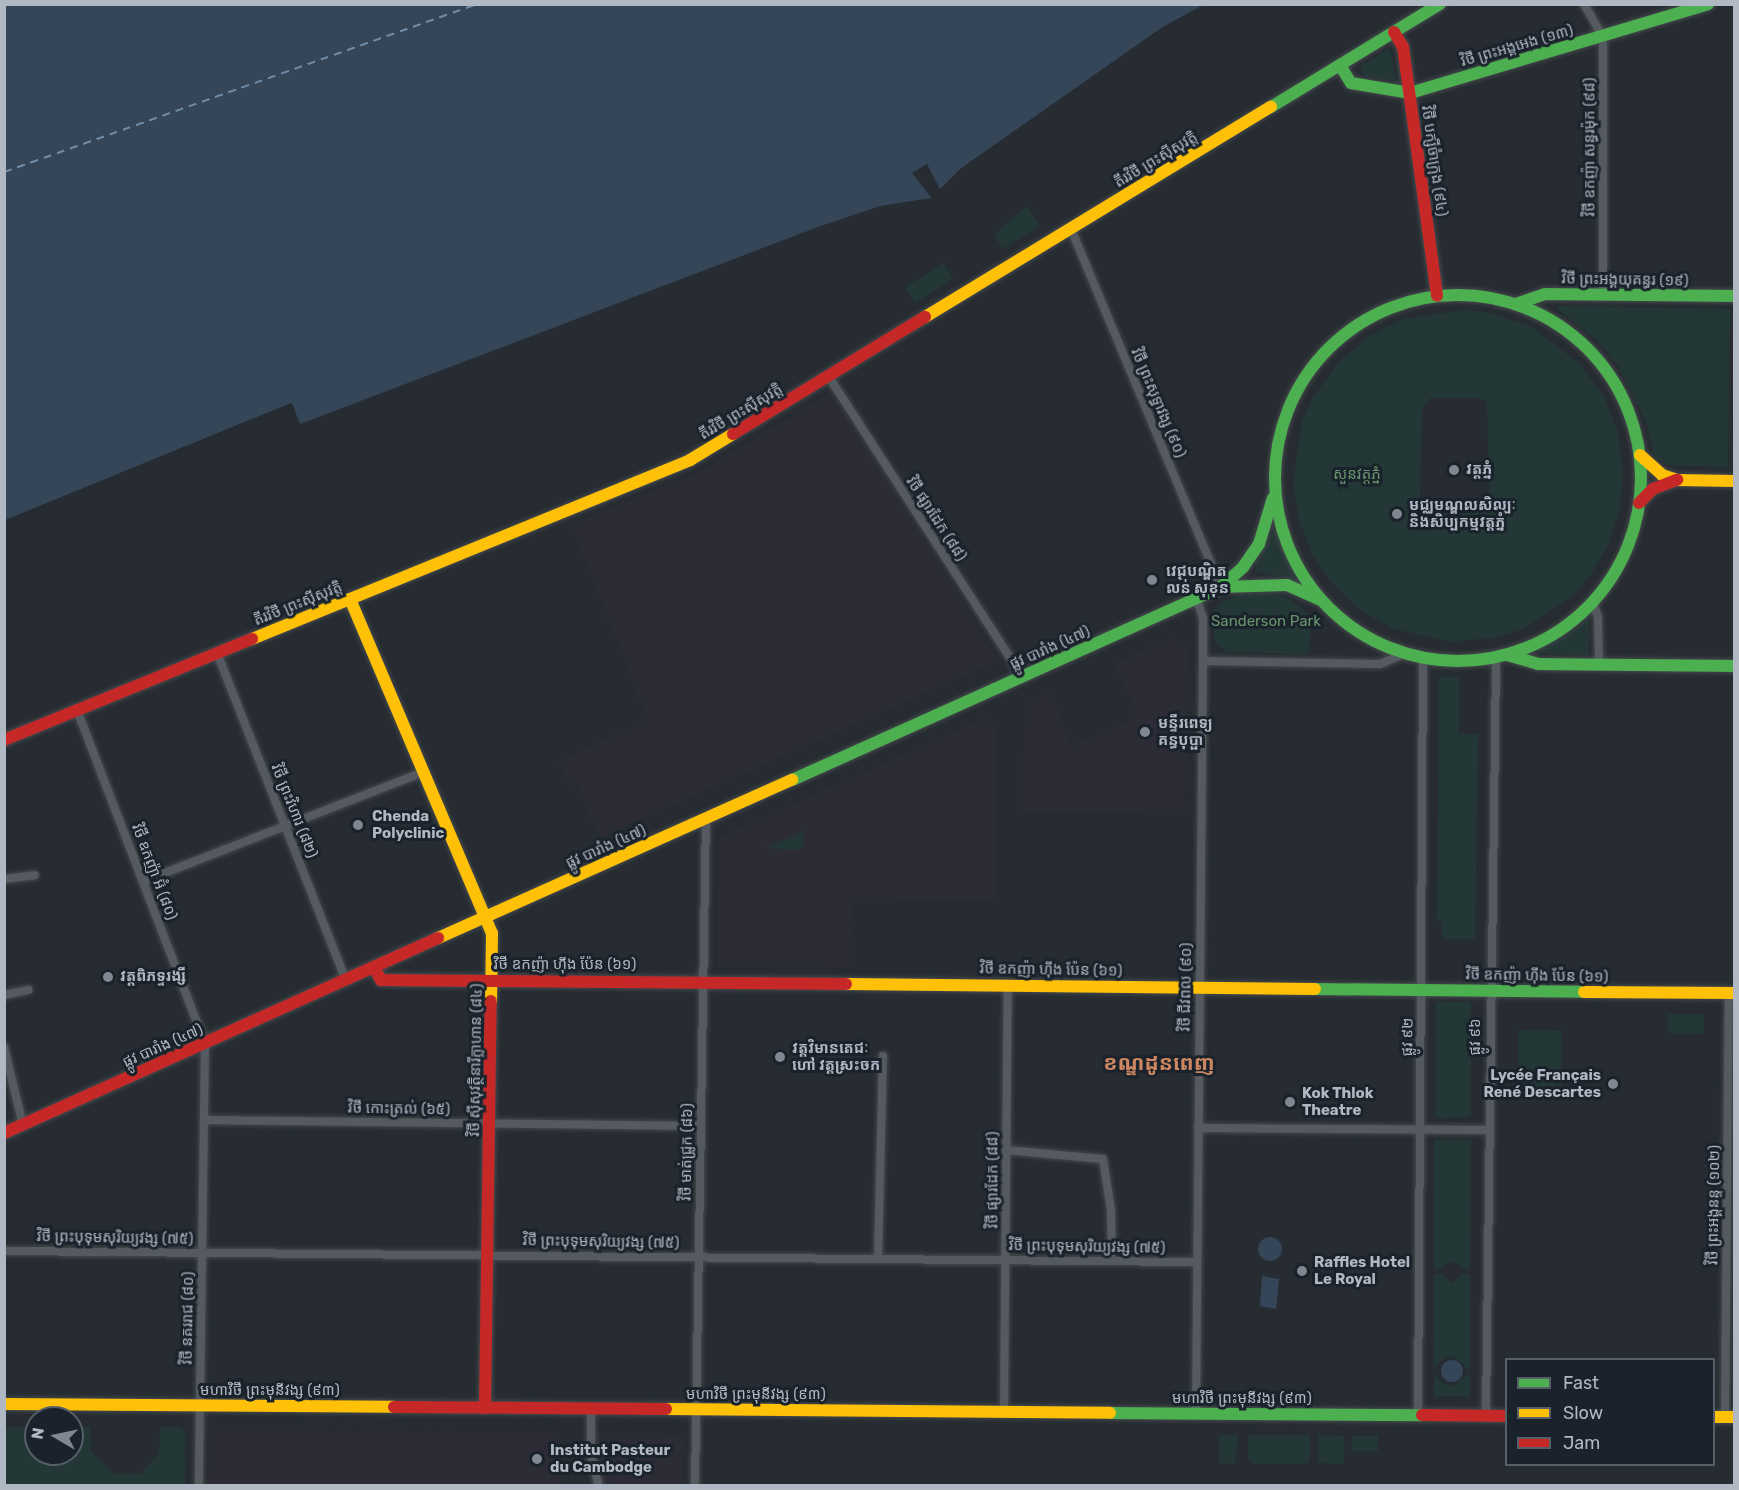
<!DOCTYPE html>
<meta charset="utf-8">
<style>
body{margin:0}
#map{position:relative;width:1739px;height:1490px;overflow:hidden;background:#262c31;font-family:Rubik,"Noto Sans Khmer",sans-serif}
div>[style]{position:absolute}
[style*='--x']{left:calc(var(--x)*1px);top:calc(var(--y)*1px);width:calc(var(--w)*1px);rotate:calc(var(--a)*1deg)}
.medical>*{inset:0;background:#2c2c37}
.green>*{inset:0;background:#243737}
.water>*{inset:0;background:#354659}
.round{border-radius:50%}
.pier>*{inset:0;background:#262c31}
.ferry>*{height:1.5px;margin-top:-0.75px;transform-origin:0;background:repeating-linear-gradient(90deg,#708ca6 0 8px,transparent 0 14px)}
.roads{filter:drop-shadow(0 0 2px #44484c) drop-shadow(0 0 2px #44484c)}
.street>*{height:8px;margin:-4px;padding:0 4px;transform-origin:4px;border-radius:4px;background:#555a60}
.fast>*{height:12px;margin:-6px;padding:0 6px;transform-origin:6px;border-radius:6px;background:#4caf50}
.fast>.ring{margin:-6px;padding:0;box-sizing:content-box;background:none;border:12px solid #4caf50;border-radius:50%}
.slow>*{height:12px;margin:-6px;padding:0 6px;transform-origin:6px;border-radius:6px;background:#ffc107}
.jam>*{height:12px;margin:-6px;padding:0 6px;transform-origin:6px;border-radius:6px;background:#c62828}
.dots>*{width:16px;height:16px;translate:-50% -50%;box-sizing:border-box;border:3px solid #1a232b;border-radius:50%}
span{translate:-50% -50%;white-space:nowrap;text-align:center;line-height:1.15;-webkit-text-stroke:6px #1a232b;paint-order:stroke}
.street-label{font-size:15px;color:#afb8c3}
.poi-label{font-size:15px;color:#afb8c3;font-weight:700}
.left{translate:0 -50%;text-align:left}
.right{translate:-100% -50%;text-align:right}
.park-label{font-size:15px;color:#68936e}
.district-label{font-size:21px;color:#cd8660;font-weight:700}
.frame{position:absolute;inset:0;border:6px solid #afb8c3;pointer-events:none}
.legend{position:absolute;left:1505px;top:1358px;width:210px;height:108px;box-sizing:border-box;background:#1a232b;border:2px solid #565f68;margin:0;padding:8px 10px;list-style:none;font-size:18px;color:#afb8c3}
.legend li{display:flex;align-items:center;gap:12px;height:30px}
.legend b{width:30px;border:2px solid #565f68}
.north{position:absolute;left:24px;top:1406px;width:60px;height:60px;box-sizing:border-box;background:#1a232b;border:2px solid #565f68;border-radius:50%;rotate:279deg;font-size:16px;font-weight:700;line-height:24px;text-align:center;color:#afb8c3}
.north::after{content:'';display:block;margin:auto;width:21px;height:27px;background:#7f8790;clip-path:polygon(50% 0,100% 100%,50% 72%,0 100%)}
</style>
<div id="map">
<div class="medical">
<i style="clip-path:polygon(832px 392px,999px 660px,600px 837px,576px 782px,569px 785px,558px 761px,648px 720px,571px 524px,700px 471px)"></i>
<i style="clip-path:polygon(1172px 638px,1186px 645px,1185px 814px,1022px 813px,1025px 700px,1051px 691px,1072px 746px,1137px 717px,1115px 663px)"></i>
<i style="clip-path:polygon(985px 718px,998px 726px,996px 901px,851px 898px,850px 968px,718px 967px,720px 837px)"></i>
<i style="clip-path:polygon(209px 1431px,559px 1432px,559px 1485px,208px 1485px)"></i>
<i style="clip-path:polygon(594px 1433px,684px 1434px,684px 1485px,618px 1485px,597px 1478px)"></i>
</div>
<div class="green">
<i style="clip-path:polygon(1390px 48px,1396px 81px,1365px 76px,1361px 71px,1363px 65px)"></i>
<i style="clip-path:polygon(1027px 206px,1040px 226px,1002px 249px,994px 234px)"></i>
<i style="clip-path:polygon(944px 263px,953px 279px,915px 303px,905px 287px)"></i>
<i style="clip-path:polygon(1559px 306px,1730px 309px,1728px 467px,1667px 465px,1653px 454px,1647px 424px,1618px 366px,1598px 341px,1557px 309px)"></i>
<i style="clip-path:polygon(evenodd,1463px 310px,1487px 312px,1532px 327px,1581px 365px,1604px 397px,1618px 433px,1623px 472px,1620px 508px,1609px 543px,1591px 575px,1572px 596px,1525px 628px,1498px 637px,1450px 642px,1391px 628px,1359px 609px,1333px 584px,1312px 554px,1299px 520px,1293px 483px,1302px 422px,1312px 399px,1339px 362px,1371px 335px,1403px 319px,1463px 310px,1430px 398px,1479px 398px,1487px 402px,1489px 500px,1477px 512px,1427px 510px,1420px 497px,1422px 409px,1430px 398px)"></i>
<i style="clip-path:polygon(1273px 530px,1276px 531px,1298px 581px,1256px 571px,1255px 563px)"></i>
<i style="clip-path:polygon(1273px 593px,1291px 600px,1312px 617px,1308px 654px,1227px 652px,1214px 642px,1215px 610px,1223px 602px,1242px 594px)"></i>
<i style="clip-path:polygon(1589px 616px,1589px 655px,1536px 653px,1576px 629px)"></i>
<i style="clip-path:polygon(1439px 677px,1459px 677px,1459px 734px,1478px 734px,1475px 939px,1442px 939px,1442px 921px,1437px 921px)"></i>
<i style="clip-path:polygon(803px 831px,804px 845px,798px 850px,767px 848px)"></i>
<i style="clip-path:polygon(1436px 1002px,1471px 1002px,1471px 1117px,1436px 1118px)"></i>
<i style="clip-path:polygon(1668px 1014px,1704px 1014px,1704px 1034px,1668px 1033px)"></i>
<i style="clip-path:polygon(1518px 1030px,1562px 1031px,1561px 1093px,1518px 1092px)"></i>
<i style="clip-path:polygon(1434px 1140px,1471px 1140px,1470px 1269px,1463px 1269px,1452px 1260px,1441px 1269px,1434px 1269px)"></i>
<i style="clip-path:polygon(1434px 1274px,1442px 1274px,1452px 1283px,1463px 1274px,1470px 1274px,1470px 1370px,1452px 1356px,1443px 1359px,1434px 1370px)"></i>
<i style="clip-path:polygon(1434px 1373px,1443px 1384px,1452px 1386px,1470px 1373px,1470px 1396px,1434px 1396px)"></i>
<i style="clip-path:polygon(5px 1427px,36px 1427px,36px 1454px,72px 1454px,72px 1427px,90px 1427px,91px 1451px,112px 1473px,141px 1474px,159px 1452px,160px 1427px,181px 1427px,185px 1432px,185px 1485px,5px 1485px)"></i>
<i style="clip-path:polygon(1219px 1435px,1238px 1435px,1235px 1463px,1219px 1464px)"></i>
<i style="clip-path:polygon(1248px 1435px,1310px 1435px,1310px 1460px,1306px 1464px,1255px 1464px,1248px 1459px)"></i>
<i style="clip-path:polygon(1318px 1435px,1344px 1436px,1344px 1464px,1319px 1463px)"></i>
<i style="clip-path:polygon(1352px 1436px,1378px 1436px,1378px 1451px,1351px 1451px)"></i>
</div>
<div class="water">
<i style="clip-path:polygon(5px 5px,1203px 5px,1161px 28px,960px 169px,931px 198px,880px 206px,818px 227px,300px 424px,291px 403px,5px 520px)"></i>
<i class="round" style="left:1258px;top:1237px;width:24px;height:24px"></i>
<i style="clip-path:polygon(1262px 1276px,1279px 1279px,1276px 1309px,1260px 1306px)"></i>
<i class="round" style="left:1441px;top:1360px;width:22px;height:22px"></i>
</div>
<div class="pier">
<i style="clip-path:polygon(927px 164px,942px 193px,933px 200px,912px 173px)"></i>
<i style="clip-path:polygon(292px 403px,301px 427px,290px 407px,4px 523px)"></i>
</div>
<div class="ferry">
<i style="--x:4;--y:172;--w:502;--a:-19.55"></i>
</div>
<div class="roads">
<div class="street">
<i style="--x:1584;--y:4;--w:38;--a:60"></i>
<i style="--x:1603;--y:37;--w:257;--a:90"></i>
<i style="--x:1071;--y:229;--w:388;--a:67.3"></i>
<i style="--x:829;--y:377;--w:357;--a:57.2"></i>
<i style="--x:1593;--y:603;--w:15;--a:70"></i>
<i style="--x:1598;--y:617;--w:47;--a:88.8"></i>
<i style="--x:217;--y:653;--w:352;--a:68.5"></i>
<i style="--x:1203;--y:661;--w:177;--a:1"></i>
<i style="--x:1380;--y:664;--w:25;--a:-23"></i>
<i style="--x:77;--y:710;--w:357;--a:69"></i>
<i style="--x:205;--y:1043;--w:443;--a:90.8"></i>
<i style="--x:4;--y:879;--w:31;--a:-7"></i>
<i style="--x:144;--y:881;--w:300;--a:-21.3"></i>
<i style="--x:4;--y:995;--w:25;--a:-12"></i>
<i style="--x:4;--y:1047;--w:80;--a:76.3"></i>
<i style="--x:205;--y:1120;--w:496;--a:0.7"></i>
<i style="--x:1198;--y:1128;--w:291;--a:0.4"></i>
<i style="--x:1006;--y:1150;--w:97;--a:5.3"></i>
<i style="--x:1103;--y:1159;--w:52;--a:81.1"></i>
<i style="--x:1111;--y:1210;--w:50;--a:88.9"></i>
<i style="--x:4;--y:1251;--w:1193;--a:0.53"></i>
<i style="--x:878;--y:1258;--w:202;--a:-88.6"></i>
<i style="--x:591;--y:1408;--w:47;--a:90"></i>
<i style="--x:591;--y:1455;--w:32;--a:76"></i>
<i style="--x:1004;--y:1412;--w:428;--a:-89.5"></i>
<i style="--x:1196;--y:1413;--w:752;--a:-89.47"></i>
<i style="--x:1203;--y:661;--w:43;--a:-90"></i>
<i style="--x:1203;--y:618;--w:21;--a:-109"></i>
<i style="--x:1418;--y:1415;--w:756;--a:-89.62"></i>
<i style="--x:1486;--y:1415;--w:757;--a:-89.24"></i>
<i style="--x:1725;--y:1417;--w:424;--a:-89.5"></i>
<i style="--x:695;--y:1486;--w:668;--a:-89.06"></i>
</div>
<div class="fast">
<i style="--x:1340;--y:65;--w:21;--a:59"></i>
<i style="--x:1351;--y:83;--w:60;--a:9.6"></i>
<i style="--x:1410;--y:93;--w:311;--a:-16.6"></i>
<i style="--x:1271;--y:107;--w:198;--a:-31.4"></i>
<i class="ring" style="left:1275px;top:295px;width:354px;height:354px"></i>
<i style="--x:1516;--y:304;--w:31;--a:-19"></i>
<i style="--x:1545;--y:294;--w:189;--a:0.6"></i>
<i style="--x:1221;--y:587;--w:30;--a:-42"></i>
<i style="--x:1243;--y:567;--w:28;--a:-55"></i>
<i style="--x:1259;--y:544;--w:48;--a:-73.1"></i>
<i style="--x:1507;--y:655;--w:32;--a:16"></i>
<i style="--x:1538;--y:664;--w:196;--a:0.6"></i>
<i style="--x:792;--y:780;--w:470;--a:-24.2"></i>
<i style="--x:1221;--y:587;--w:66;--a:-1.7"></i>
<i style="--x:1287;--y:585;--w:37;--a:24"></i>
<i style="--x:1315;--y:989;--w:269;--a:0.6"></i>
<i style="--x:1110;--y:1413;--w:312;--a:0.4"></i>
</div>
<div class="slow">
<i style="--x:925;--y:317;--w:405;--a:-31.3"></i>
<i style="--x:1640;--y:455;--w:30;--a:42"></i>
<i style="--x:1662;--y:475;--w:16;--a:18"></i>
<i style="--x:1677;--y:480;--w:57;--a:1"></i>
<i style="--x:350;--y:599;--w:363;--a:67"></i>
<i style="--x:492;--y:933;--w:68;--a:90.8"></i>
<i style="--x:252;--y:639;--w:473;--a:-22.2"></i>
<i style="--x:690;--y:460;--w:50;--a:-31.2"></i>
<i style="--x:438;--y:938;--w:388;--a:-24.1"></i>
<i style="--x:846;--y:984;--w:469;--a:0.6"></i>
<i style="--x:1584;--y:992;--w:150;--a:0.4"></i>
<i style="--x:4;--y:1404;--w:390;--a:0.4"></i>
<i style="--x:666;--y:1409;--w:444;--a:0.5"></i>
<i style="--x:1714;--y:1417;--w:20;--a:0"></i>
</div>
<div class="jam">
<i style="--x:1394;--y:32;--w:17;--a:59"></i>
<i style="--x:1403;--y:47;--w:251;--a:82.2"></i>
<i style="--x:733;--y:434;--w:225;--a:-31.4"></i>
<i style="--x:1639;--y:503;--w:20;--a:-45"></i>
<i style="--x:1653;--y:489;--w:26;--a:-21"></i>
<i style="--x:4;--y:740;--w:268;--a:-22.2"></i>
<i style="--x:374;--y:967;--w:15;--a:62"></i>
<i style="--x:381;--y:980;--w:465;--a:0.5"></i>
<i style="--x:4;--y:1133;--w:476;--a:-24.2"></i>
<i style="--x:394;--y:1407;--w:272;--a:0.4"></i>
<i style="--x:485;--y:1408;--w:407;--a:-89.2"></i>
<i style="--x:1422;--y:1415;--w:84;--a:0.7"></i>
</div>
</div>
<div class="dots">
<i style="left:1454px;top:470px;background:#7f8790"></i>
<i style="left:1397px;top:514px;background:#7f8790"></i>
<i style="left:1152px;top:580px;background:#7f8790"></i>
<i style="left:1145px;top:732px;background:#7f8790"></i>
<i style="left:358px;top:825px;background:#7f8790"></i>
<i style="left:108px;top:977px;background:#7f8790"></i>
<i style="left:780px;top:1057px;background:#7f8790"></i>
<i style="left:1613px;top:1084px;background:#7f8790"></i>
<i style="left:1290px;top:1102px;background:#7f8790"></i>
<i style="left:1302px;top:1271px;background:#7f8790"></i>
<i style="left:537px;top:1459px;background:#7f8790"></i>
</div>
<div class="street-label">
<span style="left:1517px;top:46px;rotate:-16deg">វិថី ព្រះអង្គអេង (១៣)</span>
<span style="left:1590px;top:147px;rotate:-90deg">វិថី ឧកញ៉ា សន្ធរម៉ុក (៩៨)</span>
<span style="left:1156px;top:160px;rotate:-31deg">តីរវិថី ព្រះស៊ីសុវត្តិ</span>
<span style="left:1434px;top:161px;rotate:82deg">វិថី បក្សីចំាក្រុង (៩៤)</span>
<span style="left:1625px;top:280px;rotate:1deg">វិថី ព្រះអង្គយុគន្ធរ (១៩)</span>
<span style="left:1158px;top:403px;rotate:67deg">វិថី ព្រះសុទ្ធាវង្ស (៩០)</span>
<span style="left:741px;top:412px;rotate:-31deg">តីរវិថី ព្រះស៊ីសុវត្តិ</span>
<span style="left:936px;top:519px;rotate:57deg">វិថី ផ្សារដែក (៨៨)</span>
<span style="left:298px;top:604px;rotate:-22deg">តីរវិថី ព្រះស៊ីសុវត្តិ</span>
<span style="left:1050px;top:648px;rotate:-24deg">ផ្លូវ បារាំង (៤៧)</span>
<span style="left:294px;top:811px;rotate:68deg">វិថី ព្រះវិហារ (៨២)</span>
<span style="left:606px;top:847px;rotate:-24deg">ផ្លូវ បារាំង (៤៧)</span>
<span style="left:154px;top:872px;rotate:69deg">វិថី ឧកញ៉ា អ៊ំ (៨០)</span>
<span style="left:565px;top:965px">វិថី ឧកញ៉ា ហ៊ីង ប៉ែន (៦១)</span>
<span style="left:1051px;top:970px;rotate:1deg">វិថី ឧកញ៉ា ហ៊ីង ប៉ែន (៦១)</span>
<span style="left:1537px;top:976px;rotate:1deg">វិថី ឧកញ៉ា ហ៊ីង ប៉ែន (៦១)</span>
<span style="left:1186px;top:987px;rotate:-89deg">វិថី ជីវពល (៩០)</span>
<span style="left:1408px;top:1037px;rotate:-89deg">ផ្លូវ ៩២</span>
<span style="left:1476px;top:1037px;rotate:-90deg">ផ្លូវ ៩៦</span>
<span style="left:163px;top:1046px;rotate:-24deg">ផ្លូវ បារាំង (៤៧)</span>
<span style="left:476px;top:1060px;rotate:-89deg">វិថី ស៊ីសុវត្ថិនារីក្លាហាន (៨៤)</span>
<span style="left:399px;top:1109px;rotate:1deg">វិថី កោះត្រល់ (៦៥)</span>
<span style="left:687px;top:1152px;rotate:-89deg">វិថី មាត់ជ្រូក (៨៦)</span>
<span style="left:993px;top:1180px;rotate:-90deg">វិថី ផ្សារដែក (៨៨)</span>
<span style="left:1714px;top:1205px;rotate:-89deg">វិថី ព្រះអង្គនន្ទ (១០២)</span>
<span style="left:115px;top:1238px;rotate:1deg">វិថី ព្រះបុទុមសុរិយ្យវង្ស (៧៥)</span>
<span style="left:601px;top:1242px;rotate:1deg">វិថី ព្រះបុទុមសុរិយ្យវង្ស (៧៥)</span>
<span style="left:1087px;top:1247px;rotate:1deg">វិថី ព្រះបុទុមសុរិយ្យវង្ស (៧៥)</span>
<span style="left:188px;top:1318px;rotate:-89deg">វិថី នគររាជ (៨០)</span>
<span style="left:270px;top:1391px">មហាវិថី ព្រះមុនីវង្ស (៩៣)</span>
<span style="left:756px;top:1395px">មហាវិថី ព្រះមុនីវង្ស (៩៣)</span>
<span style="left:1242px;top:1399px">មហាវិថី ព្រះមុនីវង្ស (៩៣)</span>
</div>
<div class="poi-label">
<span class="left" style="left:1466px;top:470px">វត្ដភ្នំ</span>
<span class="left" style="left:1409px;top:514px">មជ្ឈមណ្ឌលសិល្បៈ<br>និងសិប្បកម្មវត្តភ្នំ</span>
<span class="left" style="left:1166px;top:580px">វេជ្ជបណ្ឌិត<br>លន់ សុខុន</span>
<span class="left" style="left:1158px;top:732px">មន្ទីរពេទ្យ<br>គន្ធបុប្ផា</span>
<span class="left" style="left:372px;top:825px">Chenda<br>Polyclinic</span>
<span class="left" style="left:120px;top:977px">វត្តពិភទ្ទរង្សី</span>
<span class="left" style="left:792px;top:1057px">វត្តវិមានតេជៈ<br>ហៅ វត្តស្រះចក</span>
<span class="right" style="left:1601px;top:1084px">Lycée Français<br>René Descartes</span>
<span class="left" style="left:1302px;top:1102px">Kok Thlok<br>Theatre</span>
<span class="left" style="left:1314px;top:1271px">Raffles Hotel<br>Le Royal</span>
<span class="left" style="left:550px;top:1459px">Institut Pasteur<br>du Cambodge</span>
</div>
<div class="park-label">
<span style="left:1357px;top:475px">សួនវត្ដភ្នំ</span>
<span style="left:1266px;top:622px">Sanderson Park</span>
</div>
<div class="district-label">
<span style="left:1159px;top:1063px">ខណ្ឌដូនពេញ</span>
</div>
<div class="frame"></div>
<ul class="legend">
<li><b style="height:8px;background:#4caf50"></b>Fast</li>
<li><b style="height:8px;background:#ffc107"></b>Slow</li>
<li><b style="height:8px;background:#c62828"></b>Jam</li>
</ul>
<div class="north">N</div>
</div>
